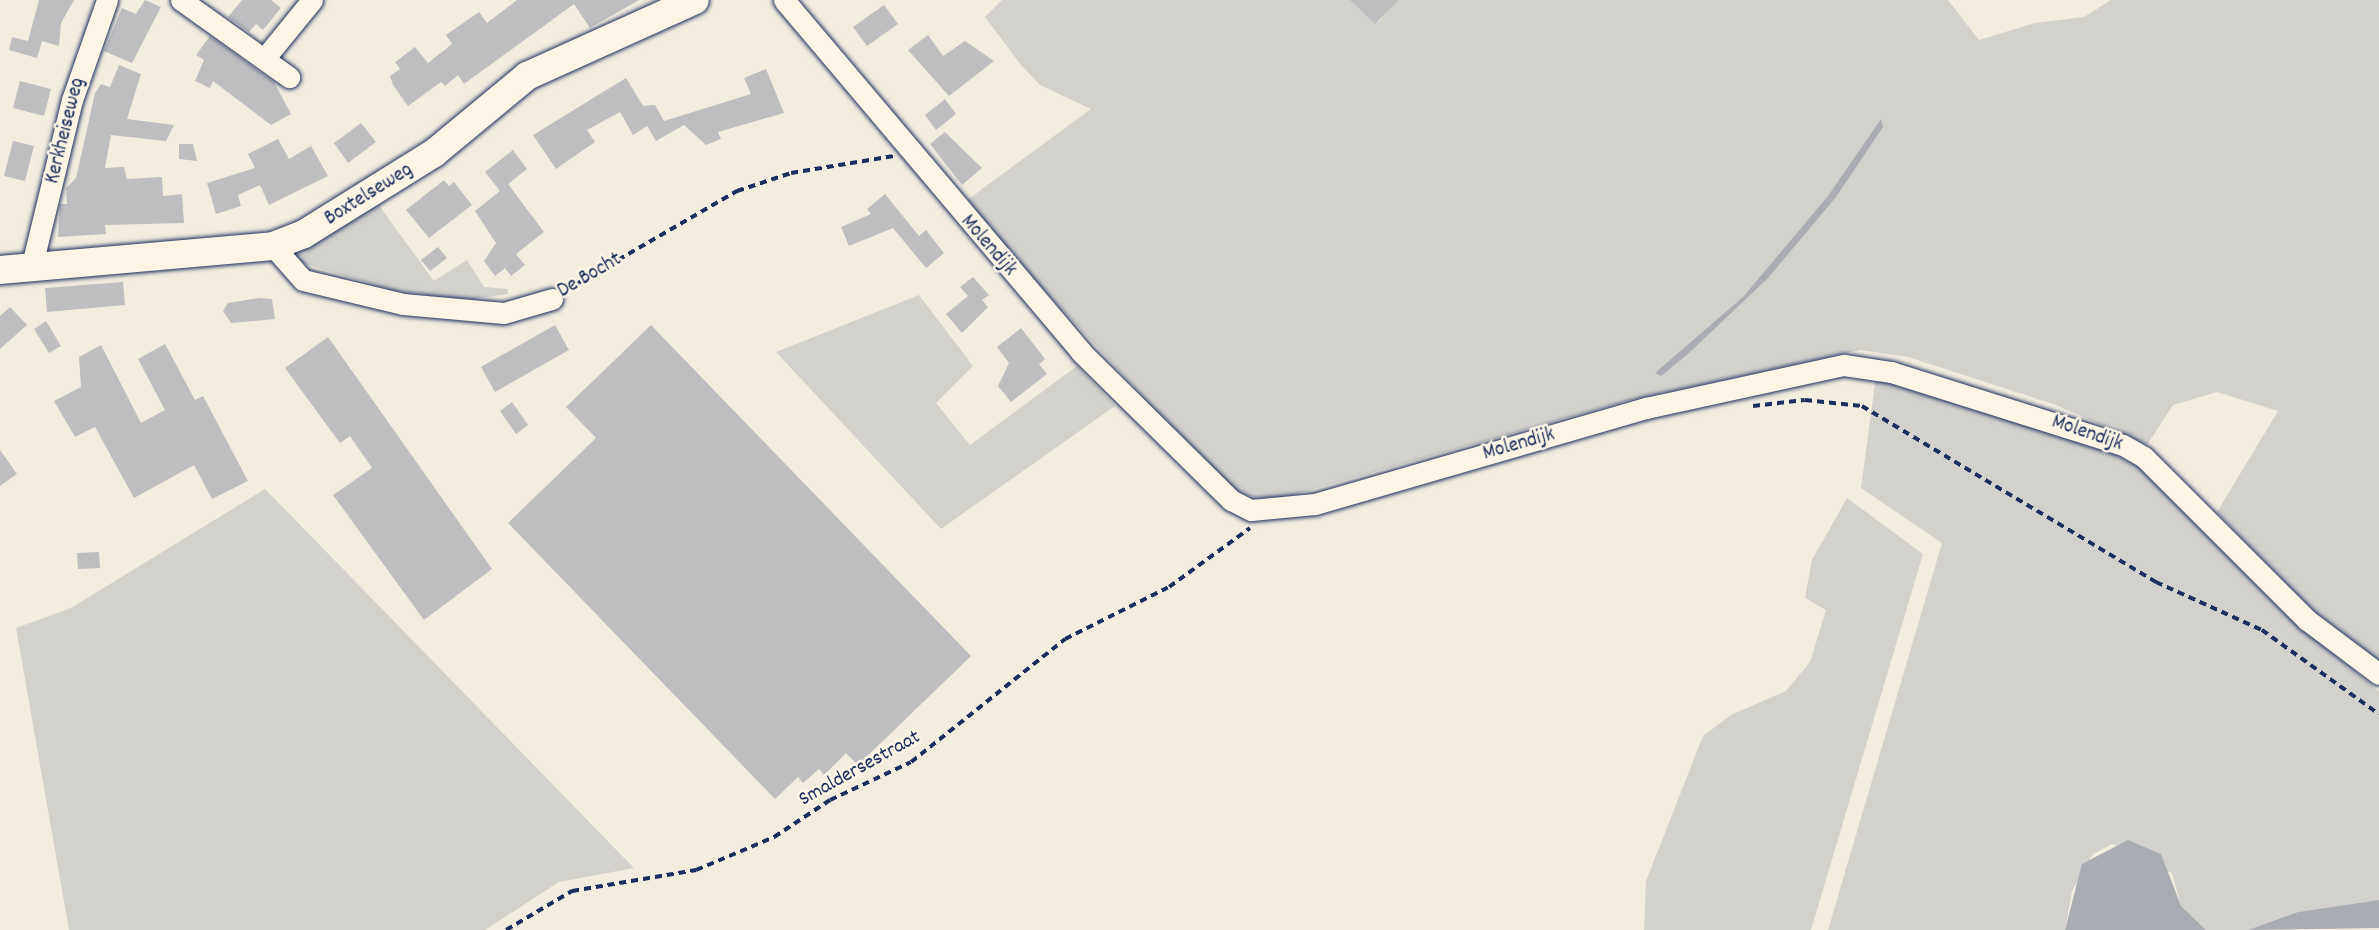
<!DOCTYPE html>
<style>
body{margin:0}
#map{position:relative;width:2379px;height:930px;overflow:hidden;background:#f3ede0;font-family:Dekko,sans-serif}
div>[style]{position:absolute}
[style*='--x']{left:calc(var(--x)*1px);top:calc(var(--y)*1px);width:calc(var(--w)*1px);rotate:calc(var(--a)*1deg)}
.green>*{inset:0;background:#d3d1cc}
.water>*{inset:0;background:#a9acb3}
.building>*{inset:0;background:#bebec0}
.path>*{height:3.5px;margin-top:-1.75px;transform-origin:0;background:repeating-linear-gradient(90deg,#1b2f5e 0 7px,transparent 0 12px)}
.roads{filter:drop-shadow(0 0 2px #1b2f5e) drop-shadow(0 0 2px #1b2f5e)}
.street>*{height:21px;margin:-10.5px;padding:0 10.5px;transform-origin:10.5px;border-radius:10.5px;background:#fcf5e5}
.secondary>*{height:28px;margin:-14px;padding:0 14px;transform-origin:14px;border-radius:14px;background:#fcf5e5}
span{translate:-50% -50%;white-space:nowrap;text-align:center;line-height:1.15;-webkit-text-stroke:5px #fcf5e5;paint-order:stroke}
.street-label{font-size:21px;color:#1b2f5e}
</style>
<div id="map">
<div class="green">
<i style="clip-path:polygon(1002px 0,1354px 0,1378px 22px,1398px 0,1948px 0,1979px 40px,2035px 23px,2084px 17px,2111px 0,2379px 0,2379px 660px,2315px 612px,2217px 512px,2278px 411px,2217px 392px,2173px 405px,2147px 445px,2056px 405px,1908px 357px,1860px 350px,1630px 400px,1271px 501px,1231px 491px,963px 203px,1091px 109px,1040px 85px,1021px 65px,985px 17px)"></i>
<i style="clip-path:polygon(375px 200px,434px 281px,467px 260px,484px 287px,508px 289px,508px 294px,467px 300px,399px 292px,292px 260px,291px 252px)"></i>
<i style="clip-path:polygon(919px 295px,973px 366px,936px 403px,970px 445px,1077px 366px,1115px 406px,941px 529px,776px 352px)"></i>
<i style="clip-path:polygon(1876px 376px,2095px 444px,2139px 467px,2267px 595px,2379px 692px,2379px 900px,2298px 912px,2248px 930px,2206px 930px,2181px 906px,2172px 873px,2112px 844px,2093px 854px,2072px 891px,2065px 930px,1828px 930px,1942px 543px,1861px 488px)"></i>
<i style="clip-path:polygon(265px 489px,311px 536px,634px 868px,559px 882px,485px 930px,69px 930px,16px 628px,71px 608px)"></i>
<i style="clip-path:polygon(1847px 498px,1923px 554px,1811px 930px,1644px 930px,1646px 881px,1703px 736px,1731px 715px,1786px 691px,1810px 662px,1826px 610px,1805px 598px,1812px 560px)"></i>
</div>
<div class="water">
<i style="clip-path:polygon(1881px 119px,1883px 127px,1836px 197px,1768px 278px,1689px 353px,1661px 376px,1655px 373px,1743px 297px,1828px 196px)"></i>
<i style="clip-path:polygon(2128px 840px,2161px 854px,2181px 906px,2206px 930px,2065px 930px,2082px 864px)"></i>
<i style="clip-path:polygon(2379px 900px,2379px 928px,2248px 930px,2298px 912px)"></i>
</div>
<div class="building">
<i style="clip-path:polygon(39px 0,74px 0,61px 23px,59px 46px,42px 41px,37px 58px,9px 50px,12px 37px,28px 41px)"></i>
<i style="clip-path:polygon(145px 0,161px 7px,132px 63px,104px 51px,122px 8px,136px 14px)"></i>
<i style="clip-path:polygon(242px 0,271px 0,281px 8px,263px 30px,256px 24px,249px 32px,228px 17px)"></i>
<i style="clip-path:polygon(517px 0,639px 0,590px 28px,574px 4px,464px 84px,458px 75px,445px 86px,441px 82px,408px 106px,393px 85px,390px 76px,400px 69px,395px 62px,415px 47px,428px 63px,452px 44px,446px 35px,479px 12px,487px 23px)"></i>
<i style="clip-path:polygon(1350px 0,1399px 0,1375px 24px)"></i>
<i style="clip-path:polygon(884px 5px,898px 24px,867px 46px,853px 27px)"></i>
<i style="clip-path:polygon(928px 35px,943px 56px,965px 41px,994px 61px,949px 96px,908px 50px)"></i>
<i style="clip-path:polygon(210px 36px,274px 82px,291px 114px,271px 125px,213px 81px,210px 88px,195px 81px,204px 60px,196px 55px)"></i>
<i style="clip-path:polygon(119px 65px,141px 74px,127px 119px,174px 125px,166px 141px,111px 135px,105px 168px,124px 167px,127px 179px,162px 177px,163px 196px,182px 194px,184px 223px,105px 225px,106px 234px,58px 237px,60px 204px,67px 204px,66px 188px,76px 178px,95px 93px,101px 84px,110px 87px)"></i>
<i style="clip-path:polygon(766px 69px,784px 113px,718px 132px,721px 139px,706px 145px,684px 125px,656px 141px,647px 126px,633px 135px,620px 112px,587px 130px,595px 142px,556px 169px,533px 135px,626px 78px,643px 106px,655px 105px,664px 121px,751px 94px,744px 78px)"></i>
<i style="clip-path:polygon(20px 81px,51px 89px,44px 116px,13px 108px)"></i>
<i style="clip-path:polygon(945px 99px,956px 114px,936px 130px,925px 115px)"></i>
<i style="clip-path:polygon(361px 123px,376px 142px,348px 163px,334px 143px)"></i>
<i style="clip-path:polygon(945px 132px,982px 168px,962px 185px,930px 144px)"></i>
<i style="clip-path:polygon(278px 139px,289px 159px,311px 146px,328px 176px,269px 205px,260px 185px,238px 195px,241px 206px,216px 214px,207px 183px,255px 168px,248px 154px)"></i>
<i style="clip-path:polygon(13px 141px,34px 146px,25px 181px,4px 176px)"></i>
<i style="clip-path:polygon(179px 144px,193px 144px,197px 161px,179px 159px)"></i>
<i style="clip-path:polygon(513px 150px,527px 169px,508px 184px,544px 232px,516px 254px,525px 265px,511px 276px,505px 268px,495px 276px,484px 261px,496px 243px,475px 211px,500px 191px,485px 172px)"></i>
<i style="clip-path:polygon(444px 180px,449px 186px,454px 182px,472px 205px,429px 238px,406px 210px)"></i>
<i style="clip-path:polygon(885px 194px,919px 236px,926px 230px,944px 253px,926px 268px,893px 228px,849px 246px,841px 227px,871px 214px,867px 209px)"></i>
<i style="clip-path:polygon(438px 247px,447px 258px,430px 271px,421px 260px)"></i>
<i style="clip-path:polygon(973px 277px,989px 295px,982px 300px,988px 307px,962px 333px,946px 314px,968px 296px,960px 287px)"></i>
<i style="clip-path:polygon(123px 282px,125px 305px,47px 312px,45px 288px)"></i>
<i style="clip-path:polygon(259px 298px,272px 299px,275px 319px,231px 323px,223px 311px,228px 303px)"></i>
<i style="clip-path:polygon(10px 307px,27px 325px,0 349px,0 316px)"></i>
<i style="clip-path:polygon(46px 321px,61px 346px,49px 353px,34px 329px)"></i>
<i style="clip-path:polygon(555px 325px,569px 350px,495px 392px,481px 367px)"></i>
<i style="clip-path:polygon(651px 325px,971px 656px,858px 765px,846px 753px,824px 775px,819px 769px,803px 783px,798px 777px,775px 799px,508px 523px,596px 438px,566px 407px)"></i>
<i style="clip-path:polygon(1021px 328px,1045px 359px,1039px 364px,1047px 374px,1011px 402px,998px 386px,1009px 363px,997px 347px)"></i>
<i style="clip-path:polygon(328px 337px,492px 569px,424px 620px,333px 495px,372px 468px,350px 436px,340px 443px,285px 368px)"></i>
<i style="clip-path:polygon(165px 344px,195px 400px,203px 396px,248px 481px,212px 499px,194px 465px,134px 498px,95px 427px,75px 437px,54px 401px,81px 387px,79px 357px,101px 345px,141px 423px,165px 410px,138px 359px)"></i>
<i style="clip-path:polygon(512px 402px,528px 425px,516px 434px,500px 411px)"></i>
<i style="clip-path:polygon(0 450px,17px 474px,0 486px)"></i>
<i style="clip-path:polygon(99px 552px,100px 568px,78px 569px,77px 553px)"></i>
</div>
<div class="path">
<i style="--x:566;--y:290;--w:198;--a:-30.1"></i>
<i style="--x:737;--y:191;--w:57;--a:-18.4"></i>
<i style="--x:791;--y:173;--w:104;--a:-9.4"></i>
<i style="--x:1753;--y:406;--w:52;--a:-6.6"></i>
<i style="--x:1805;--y:400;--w:57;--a:6"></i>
<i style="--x:1862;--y:406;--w:343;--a:30.9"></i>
<i style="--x:2156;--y:582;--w:116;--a:24.4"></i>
<i style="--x:2262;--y:630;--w:144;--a:35.7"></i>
<i style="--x:506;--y:930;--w:77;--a:-30.6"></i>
<i style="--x:572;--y:891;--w:126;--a:-9.6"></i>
<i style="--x:696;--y:870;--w:85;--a:-22.9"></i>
<i style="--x:774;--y:837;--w:67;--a:-33.5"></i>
<i style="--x:830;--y:800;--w:89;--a:-25.1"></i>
<i style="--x:911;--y:762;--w:197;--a:-38.6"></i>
<i style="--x:1065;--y:639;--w:116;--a:-26.6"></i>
<i style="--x:1169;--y:587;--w:100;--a:-36.1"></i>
</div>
<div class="roads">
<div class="street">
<i style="--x:181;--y:0;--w:133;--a:35.5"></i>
<i style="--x:784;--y:0;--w:461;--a:49.8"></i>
<i style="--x:1081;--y:352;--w:211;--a:44.6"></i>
<i style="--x:1231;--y:500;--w:22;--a:27"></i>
<i style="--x:1251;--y:510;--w:64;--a:-5.4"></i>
<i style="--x:1315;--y:504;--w:345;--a:-16.2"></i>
<i style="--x:1646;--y:408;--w:203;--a:-12.3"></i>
<i style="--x:1844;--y:365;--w:48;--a:8.5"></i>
<i style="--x:1891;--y:372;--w:243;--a:17.5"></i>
<i style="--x:2123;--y:445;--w:24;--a:30"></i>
<i style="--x:2144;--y:457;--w:231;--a:45"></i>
<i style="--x:2307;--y:620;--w:90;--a:36.9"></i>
<i style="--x:264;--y:59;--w:76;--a:-50.9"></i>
<i style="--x:273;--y:246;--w:45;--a:48.6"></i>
<i style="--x:303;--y:280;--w:103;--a:13.5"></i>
<i style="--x:403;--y:304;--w:101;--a:5.1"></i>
<i style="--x:504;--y:313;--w:50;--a:-16.3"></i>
<i style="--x:32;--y:265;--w:170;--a:-76.4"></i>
<i style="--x:72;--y:100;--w:106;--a:-70.7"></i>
</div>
<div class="secondary">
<i style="--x:0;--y:270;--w:274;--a:-5"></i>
<i style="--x:273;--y:246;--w:33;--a:-21"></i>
<i style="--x:304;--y:234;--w:153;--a:-31.9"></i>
<i style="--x:434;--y:153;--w:121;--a:-39.6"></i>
<i style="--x:527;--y:76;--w:184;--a:-24.3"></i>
</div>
</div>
<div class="street-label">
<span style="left:66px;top:131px;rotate:-76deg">Kerkheiseweg</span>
<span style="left:369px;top:195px;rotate:-32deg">Boxtelseweg</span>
<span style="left:988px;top:246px;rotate:49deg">Molendijk</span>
<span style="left:590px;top:276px;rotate:-30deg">De Bocht</span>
<span style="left:2087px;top:434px;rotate:19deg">Molendijk</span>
<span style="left:1519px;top:445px;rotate:-16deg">Molendijk</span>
<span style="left:860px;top:769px;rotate:-29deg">Smaldersestraat</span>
</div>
</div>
